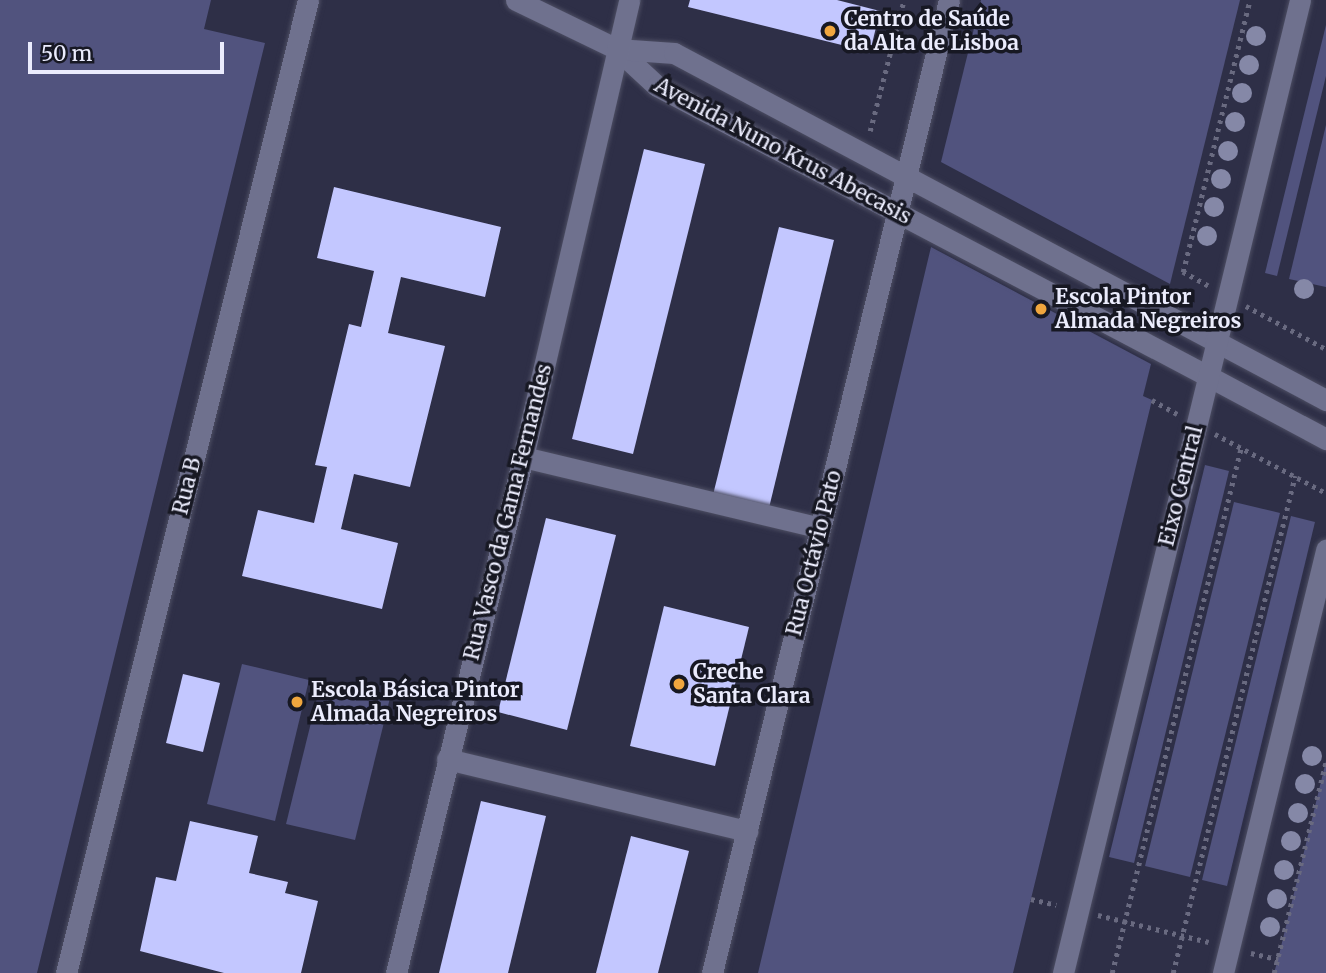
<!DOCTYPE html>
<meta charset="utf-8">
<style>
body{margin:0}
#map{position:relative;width:1326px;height:973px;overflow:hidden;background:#2e2f47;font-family:Merriweather,serif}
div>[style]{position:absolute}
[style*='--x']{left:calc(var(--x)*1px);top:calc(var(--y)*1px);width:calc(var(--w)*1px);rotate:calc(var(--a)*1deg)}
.green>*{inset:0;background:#51537e}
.building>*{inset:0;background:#c3c7ff}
.path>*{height:4.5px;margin-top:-2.25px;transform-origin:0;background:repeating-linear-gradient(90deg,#696a80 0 3.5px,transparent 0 8.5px)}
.roads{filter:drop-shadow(0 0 2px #4d4e63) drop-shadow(0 0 2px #4d4e63)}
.street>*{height:21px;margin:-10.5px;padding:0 10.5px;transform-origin:10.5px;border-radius:10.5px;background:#6f718e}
.secondary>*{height:21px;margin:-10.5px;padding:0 10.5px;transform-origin:10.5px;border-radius:10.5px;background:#6f718e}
.trees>*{width:20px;height:20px;margin:-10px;border-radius:50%;background:#8588a7}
.dots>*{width:19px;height:19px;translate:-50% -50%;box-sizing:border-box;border:4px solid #171823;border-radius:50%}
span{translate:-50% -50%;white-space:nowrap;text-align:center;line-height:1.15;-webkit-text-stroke:7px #171823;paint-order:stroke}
.poi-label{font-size:21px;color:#ebecfd;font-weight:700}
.left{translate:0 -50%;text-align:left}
.street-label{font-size:21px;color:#ebecfd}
.scale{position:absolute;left:28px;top:42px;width:196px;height:32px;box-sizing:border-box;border:4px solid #ebecfd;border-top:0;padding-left:9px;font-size:21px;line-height:24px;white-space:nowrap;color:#ebecfd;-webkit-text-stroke:5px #171823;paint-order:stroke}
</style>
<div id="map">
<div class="green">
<i style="clip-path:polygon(0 0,211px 0,204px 29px,265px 43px,37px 973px,0 973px)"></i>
<i style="clip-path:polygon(981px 0,1240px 0,1170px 284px,941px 162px)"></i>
<i style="clip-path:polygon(1326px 25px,1326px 76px,1277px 276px,1265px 273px)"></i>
<i style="clip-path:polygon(1326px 125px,1326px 287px,1289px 279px)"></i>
<i style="clip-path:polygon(931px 247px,1151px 364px,1143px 396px,1152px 400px,1013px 973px,758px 973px)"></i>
<i style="clip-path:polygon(1205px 465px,1229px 471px,1134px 863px,1109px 857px)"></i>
<i style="clip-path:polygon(1234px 502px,1280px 513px,1190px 877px,1145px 866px)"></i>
<i style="clip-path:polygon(1291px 516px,1315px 522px,1227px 886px,1202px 880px)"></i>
<i style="clip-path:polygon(242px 664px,309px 680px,275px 821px,207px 804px)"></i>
<i style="clip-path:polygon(321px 682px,390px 698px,355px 840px,286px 824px)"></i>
<i style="clip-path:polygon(1326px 761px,1326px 973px,1274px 973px,1278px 959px)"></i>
</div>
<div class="building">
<i style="clip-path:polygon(690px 0,837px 0,880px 11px,870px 52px,688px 7px)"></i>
<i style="clip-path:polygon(644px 149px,705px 164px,633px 454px,572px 439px)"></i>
<i style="clip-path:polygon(334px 187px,501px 227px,485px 297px,401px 277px,388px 333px,445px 346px,410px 487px,354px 474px,341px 529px,398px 543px,382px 609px,242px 576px,258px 510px,314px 523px,327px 467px,315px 465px,349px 324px,361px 327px,374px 271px,317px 258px)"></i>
<i style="clip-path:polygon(779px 227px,834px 240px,768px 512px,712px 499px)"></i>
<i style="clip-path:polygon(546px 518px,616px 535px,567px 730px,498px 712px)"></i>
<i style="clip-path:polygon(664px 606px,749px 627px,715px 766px,630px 746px)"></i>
<i style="clip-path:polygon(183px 674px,220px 683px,203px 752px,166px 743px)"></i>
<i style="clip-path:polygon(481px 801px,546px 816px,508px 973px,439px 973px)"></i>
<i style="clip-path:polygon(190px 821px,258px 836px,249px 873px,288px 882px,285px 893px,318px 901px,301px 973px,224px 973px,140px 951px,156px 877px,176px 881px)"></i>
<i style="clip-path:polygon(631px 836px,689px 851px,658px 973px,596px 973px)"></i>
</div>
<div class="path">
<i style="--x:870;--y:131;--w:135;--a:-75.5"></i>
<i style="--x:1208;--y:286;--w:29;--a:-151"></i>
<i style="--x:1183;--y:272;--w:280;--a:-76.2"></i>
<i style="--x:1246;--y:306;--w:91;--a:28.3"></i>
<i style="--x:1152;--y:400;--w:29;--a:29"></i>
<i style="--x:1215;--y:434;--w:126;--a:28"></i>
<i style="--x:1031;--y:899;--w:26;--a:13"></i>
<i style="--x:1098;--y:915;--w:114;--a:13.7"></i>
<i style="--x:1251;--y:953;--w:28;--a:13"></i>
<i style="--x:1112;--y:973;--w:541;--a:-76.2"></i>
<i style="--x:1173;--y:973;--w:512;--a:-76.21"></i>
<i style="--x:1274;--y:973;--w:218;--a:-76.2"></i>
</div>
<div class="roads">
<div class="street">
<i style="--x:516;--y:0;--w:112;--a:25.9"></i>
<i style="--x:617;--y:49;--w:54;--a:42.8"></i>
<i style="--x:657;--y:86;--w:623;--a:27.76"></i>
<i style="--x:617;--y:49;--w:57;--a:4"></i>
<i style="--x:674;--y:53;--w:613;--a:28.03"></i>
<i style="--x:523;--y:457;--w:305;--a:13.4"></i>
<i style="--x:447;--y:759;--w:309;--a:13.5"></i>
<i style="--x:66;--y:973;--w:1003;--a:-76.03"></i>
<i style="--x:396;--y:973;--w:531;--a:-76.17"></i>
<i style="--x:523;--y:457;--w:469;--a:-76.9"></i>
<i style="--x:712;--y:973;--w:1001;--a:-76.31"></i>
</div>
<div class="secondary">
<i style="--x:1215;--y:341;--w:126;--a:28"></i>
<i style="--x:1208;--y:376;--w:134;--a:28.1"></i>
<i style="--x:1063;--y:973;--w:1001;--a:-76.31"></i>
<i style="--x:1223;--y:973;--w:436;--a:-76.3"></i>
</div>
</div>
<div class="trees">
<i style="left:1256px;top:36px"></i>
<i style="left:1249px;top:65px"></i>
<i style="left:1242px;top:93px"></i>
<i style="left:1235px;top:122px"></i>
<i style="left:1228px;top:151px"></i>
<i style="left:1221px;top:179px"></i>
<i style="left:1214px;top:207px"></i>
<i style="left:1207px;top:236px"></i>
<i style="left:1304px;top:289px"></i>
<i style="left:1312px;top:756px"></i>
<i style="left:1305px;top:784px"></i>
<i style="left:1298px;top:813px"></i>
<i style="left:1291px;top:841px"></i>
<i style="left:1284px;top:870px"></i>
<i style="left:1277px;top:899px"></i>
<i style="left:1270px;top:927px"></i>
</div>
<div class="dots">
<i style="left:830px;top:31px;background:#f0a63e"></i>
<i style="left:1041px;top:309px;background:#f0a63e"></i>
<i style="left:679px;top:684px;background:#f0a63e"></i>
<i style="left:297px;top:702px;background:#f0a63e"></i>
</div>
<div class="poi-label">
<span class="left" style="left:844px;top:31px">Centro de Saúde<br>da Alta de Lisboa</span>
<span class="left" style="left:1055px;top:309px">Escola Pintor<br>Almada Negreiros</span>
<span class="left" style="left:693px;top:684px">Creche<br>Santa Clara</span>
<span class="left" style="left:311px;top:702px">Escola Básica Pintor<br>Almada Negreiros</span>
</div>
<div class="street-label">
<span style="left:783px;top:151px;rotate:28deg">Avenida Nuno Krus Abecasis</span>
<span style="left:187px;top:486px;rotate:-76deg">Rua B</span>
<span style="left:1181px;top:486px;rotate:-76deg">Eixo Central</span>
<span style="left:508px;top:512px;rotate:-76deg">Rua Vasco da Gama Fernandes</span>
<span style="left:814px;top:553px;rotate:-76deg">Rua Octávio Pato</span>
</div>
<div class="scale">50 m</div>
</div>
